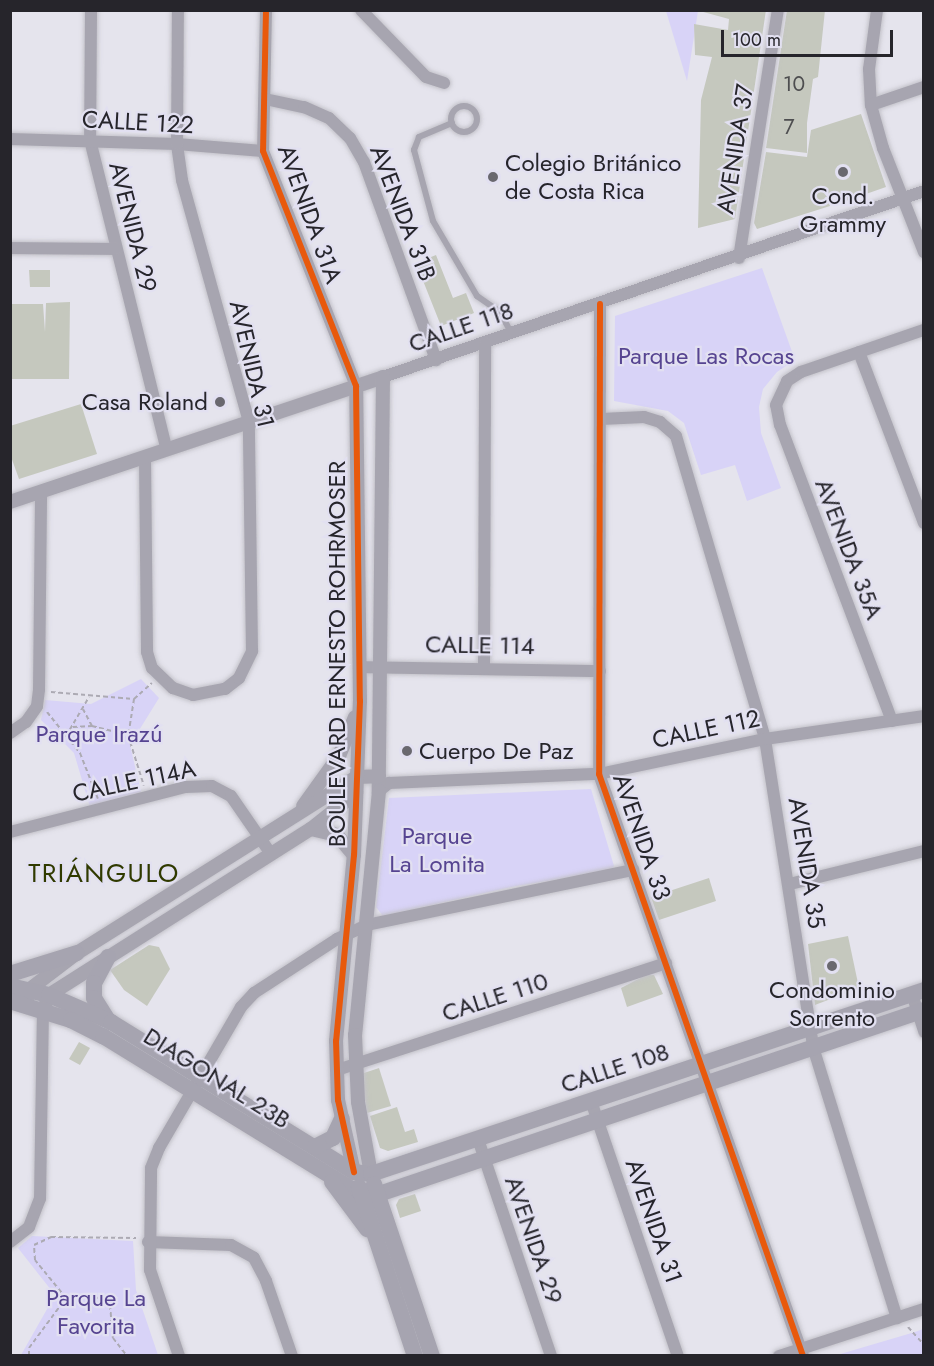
<!DOCTYPE html>
<meta charset="utf-8">
<style>
body{margin:0}
#map{position:relative;width:934px;height:1366px;overflow:hidden;background:#e5e4ed;font-family:Jost,sans-serif}
div>[style]{position:absolute}
[style*='--x']{left:calc(var(--x)*1px);top:calc(var(--y)*1px);width:calc(var(--w)*1px);rotate:calc(var(--a)*1deg)}
.green>*{inset:0;background:#d8d3f7}
.building>*{inset:0;background:#c5c8be}
.path>*{height:2px;margin-top:-1px;transform-origin:0;background:repeating-linear-gradient(90deg,#acaab3 0 4.5px,transparent 0 7.5px)}
.roads{filter:drop-shadow(0 0 2px #c3c2c9) drop-shadow(0 0 2px #c3c2c9)}
.service>*{height:6px;margin:-3px;padding:0 3px;transform-origin:3px;border-radius:3px;background:#a7a5b0}
.service>.ring{margin:-3px;padding:0;box-sizing:content-box;background:none;border:6px solid #a7a5b0;border-radius:50%}
.minor>*{height:12px;margin:-6px;padding:0 6px;transform-origin:6px;border-radius:6px;background:#a7a5b0}
.tertiary>*{height:14px;margin:-7px;padding:0 7px;transform-origin:7px;border-radius:7px;background:#a7a5b0}
.secondary>*{height:16px;margin:-8px;padding:0 8px;transform-origin:8px;border-radius:8px;background:#a6a4b0}
.cycleway>*{height:6px;margin:-3px;padding:0 3px;transform-origin:3px;border-radius:3px;background:#e8590c}
.dots>*{width:16px;height:16px;translate:-50% -50%;box-sizing:border-box;border:3px solid #e2e0f1;border-radius:50%}
span{translate:-50% -50%;white-space:nowrap;text-align:center;line-height:1.15;-webkit-text-stroke:4.5px #e2e0f1;paint-order:stroke}
.number-label{font-size:21px;color:#4e4e50}
.number-label span{-webkit-text-stroke-width:0}
.street-label{font-size:24px;color:#26252b}
.poi-label{font-size:24px;color:#26252b}
.left{translate:0 -50%;text-align:left}
.right{translate:-100% -50%;text-align:right}
.park-label{font-size:24px;color:#564491}
.neighbourhood-label{font-size:26px;color:#303a00;letter-spacing:1.5px}
.frame{position:absolute;inset:0;border:12px solid #26252b;pointer-events:none}
.scale{position:absolute;left:721px;top:30px;width:172px;height:27px;box-sizing:border-box;border:3px solid #26252b;border-top:0;padding-left:8px;font-size:18px;line-height:21px;white-space:nowrap;color:#26252b;-webkit-text-stroke:4px #e2e0f1;paint-order:stroke}
</style>
<div id="map">
<div class="green">
<i style="clip-path:polygon(666px 11px,698px 11px,687px 81px)"></i>
<i style="clip-path:polygon(762px 268px,795px 360px,777px 372px,763px 389px,759px 407px,761px 433px,781px 488px,747px 501px,735px 465px,701px 475px,684px 423px,668px 411px,614px 401px,615px 316px)"></i>
<i style="clip-path:polygon(141px 679px,159px 698px,130px 745px,141px 792px,90px 807px,74px 753px,41px 720px,45px 700px,91px 704px)"></i>
<i style="clip-path:polygon(591px 789px,614px 866px,611px 871px,516px 886px,383px 916px,376px 907px,389px 798px)"></i>
<i style="clip-path:polygon(32px 1236px,133px 1241px,136px 1290px,158px 1355px,21px 1355px,55px 1295px,18px 1248px)"></i>
<i style="clip-path:polygon(923px 1329px,923px 1355px,837px 1355px,915px 1332px)"></i>
</div>
<div class="building">
<i style="clip-path:polygon(696px 10px,766px 10px,735px 219px,698px 228px,701px 100px,712px 57px,695px 55px,694px 24px,728px 30px,729px 19px)"></i>
<i style="clip-path:polygon(787px 10px,825px 10px,818px 77px,813px 79px,807px 123px,807px 153px,766px 148px)"></i>
<i style="clip-path:polygon(861px 114px,886px 187px,840px 203px,836px 192px,827px 195px,830px 206px,757px 229px,754px 223px,766px 152px,807px 157px,811px 130px)"></i>
<i style="clip-path:polygon(436px 255px,453px 298px,466px 293px,474px 313px,441px 326px,416px 263px)"></i>
<i style="clip-path:polygon(29px 270px,50px 270px,50px 287px,30px 287px)"></i>
<i style="clip-path:polygon(70px 302px,69px 379px,10px 379px,10px 304px,43px 304px,45px 332px,46px 303px)"></i>
<i style="clip-path:polygon(81px 404px,97px 454px,19px 479px,10px 454px,10px 426px)"></i>
<i style="clip-path:polygon(709px 878px,716px 901px,659px 920px,651px 897px)"></i>
<i style="clip-path:polygon(848px 936px,859px 988px,815px 1005px,808px 944px)"></i>
<i style="clip-path:polygon(149px 945px,159px 947px,170px 969px,147px 1006px,124px 990px,110px 970px)"></i>
<i style="clip-path:polygon(646px 975px,654px 975px,663px 994px,627px 1007px,621px 988px)"></i>
<i style="clip-path:polygon(79px 1042px,90px 1048px,80px 1065px,69px 1059px)"></i>
<i style="clip-path:polygon(379px 1068px,391px 1106px,367px 1113px,361px 1074px)"></i>
<i style="clip-path:polygon(397px 1107px,405px 1132px,414px 1129px,418px 1142px,388px 1151px,380px 1148px,370px 1116px)"></i>
<i style="clip-path:polygon(415px 1194px,421px 1211px,400px 1218px,396px 1205px,399px 1199px)"></i>
</div>
<div class="path">
<i style="--x:51;--y:692;--w:83;--a:4.8"></i>
<i style="--x:134;--y:699;--w:24;--a:-42"></i>
<i style="--x:134;--y:699;--w:36;--a:99"></i>
<i style="--x:128;--y:735;--w:53;--a:72.6"></i>
<i style="--x:47;--y:712;--w:53;--a:51.2"></i>
<i style="--x:80;--y:753;--w:49;--a:68.6"></i>
<i style="--x:92;--y:726;--w:37;--a:14"></i>
<i style="--x:73;--y:727;--w:19;--a:-3"></i>
<i style="--x:92;--y:726;--w:19;--a:-118"></i>
<i style="--x:66;--y:736;--w:45;--a:-59.5"></i>
<i style="--x:66;--y:1298;--w:49;--a:-129.2"></i>
<i style="--x:35;--y:1260;--w:15;--a:-94"></i>
<i style="--x:34;--y:1245;--w:19;--a:-25"></i>
<i style="--x:51;--y:1237;--w:85;--a:0.7"></i>
<i style="--x:66;--y:1298;--w:28;--a:-4"></i>
<i style="--x:94;--y:1296;--w:18;--a:29"></i>
<i style="--x:110;--y:1305;--w:33;--a:85"></i>
<i style="--x:113;--y:1338;--w:23;--a:52"></i>
<i style="--x:908;--y:1327;--w:24;--a:48"></i>
<i style="--x:29;--y:1356;--w:8;--a:-90"></i>
<i style="--x:29;--y:1348;--w:62;--a:-53.5"></i>
</div>
<div class="roads">
<div class="service">
<i class="ring" style="left:451px;top:106px;width:20px;height:20px"></i>
<i style="--x:452;--y:123;--w:36;--a:157"></i>
<i style="--x:419;--y:137;--w:14;--a:111"></i>
<i style="--x:414;--y:150;--w:73;--a:75"></i>
<i style="--x:433;--y:221;--w:87;--a:59.6"></i>
<i style="--x:477;--y:296;--w:28;--a:35"></i>
<i style="--x:500;--y:312;--w:24;--a:62"></i>
</div>
<div class="minor">
<i style="--x:91;--y:10;--w:130;--a:90.4"></i>
<i style="--x:90;--y:140;--w:319;--a:76.1"></i>
<i style="--x:266;--y:10;--w:141;--a:91.2"></i>
<i style="--x:263;--y:151;--w:253;--a:68.4"></i>
<i style="--x:361;--y:10;--w:93;--a:45.9"></i>
<i style="--x:426;--y:77;--w:19;--a:18"></i>
<i style="--x:877;--y:10;--w:60;--a:97.7"></i>
<i style="--x:869;--y:69;--w:36;--a:87"></i>
<i style="--x:871;--y:105;--w:45;--a:74.4"></i>
<i style="--x:883;--y:148;--w:112;--a:68.5"></i>
<i style="--x:265;--y:99;--w:40;--a:12"></i>
<i style="--x:304;--y:107;--w:27;--a:24"></i>
<i style="--x:329;--y:118;--w:29;--a:44"></i>
<i style="--x:350;--y:138;--w:28;--a:60"></i>
<i style="--x:364;--y:162;--w:211;--a:70"></i>
<i style="--x:871;--y:105;--w:56;--a:-18.8"></i>
<i style="--x:10;--y:139;--w:167;--a:1.7"></i>
<i style="--x:177;--y:144;--w:86;--a:4.7"></i>
<i style="--x:10;--y:248;--w:106;--a:0.5"></i>
<i style="--x:739;--y:258;--w:251;--a:-81.1"></i>
<i style="--x:600;--y:304;--w:470;--a:90.1"></i>
<i style="--x:599;--y:774;--w:617;--a:70.68"></i>
<i style="--x:859;--y:352;--w:183;--a:69.2"></i>
<i style="--x:383;--y:377;--w:572;--a:-18.97"></i>
<i style="--x:601;--y:419;--w:43;--a:-2.7"></i>
<i style="--x:644;--y:417;--w:17;--a:17"></i>
<i style="--x:660;--y:422;--w:21;--a:41"></i>
<i style="--x:676;--y:436;--w:316;--a:73.6"></i>
<i style="--x:765;--y:739;--w:312;--a:81.1"></i>
<i style="--x:813;--y:1047;--w:284;--a:72.8"></i>
<i style="--x:145;--y:457;--w:195;--a:89.4"></i>
<i style="--x:147;--y:652;--w:17;--a:73"></i>
<i style="--x:152;--y:668;--w:29;--a:44"></i>
<i style="--x:173;--y:688;--w:21;--a:19"></i>
<i style="--x:193;--y:695;--w:33;--a:-11"></i>
<i style="--x:225;--y:689;--w:18;--a:-38"></i>
<i style="--x:239;--y:678;--w:30;--a:-64"></i>
<i style="--x:252;--y:651;--w:229;--a:-90.8"></i>
<i style="--x:249;--y:422;--w:251;--a:-105.5"></i>
<i style="--x:182;--y:180;--w:36;--a:-98"></i>
<i style="--x:177;--y:144;--w:134;--a:-89.6"></i>
<i style="--x:359;--y:667;--w:241;--a:1"></i>
<i style="--x:484;--y:669;--w:326;--a:-89.8"></i>
<i style="--x:892;--y:721;--w:316;--a:-110.7"></i>
<i style="--x:780;--y:425;--w:20;--a:-101"></i>
<i style="--x:776;--y:405;--w:26;--a:-65"></i>
<i style="--x:787;--y:381;--w:17;--a:-33"></i>
<i style="--x:801;--y:372;--w:130;--a:-18.9"></i>
<i style="--x:10;--y:733;--w:19;--a:-35"></i>
<i style="--x:26;--y:722;--w:19;--a:-55"></i>
<i style="--x:37;--y:706;--w:16;--a:-83"></i>
<i style="--x:39;--y:690;--w:197;--a:-89.4"></i>
<i style="--x:379;--y:791;--w:13;--a:-39"></i>
<i style="--x:389;--y:783;--w:210;--a:-2.5"></i>
<i style="--x:599;--y:774;--w:170;--a:-11.9"></i>
<i style="--x:765;--y:739;--w:161;--a:-8.2"></i>
<i style="--x:10;--y:832;--w:181;--a:-14.4"></i>
<i style="--x:185;--y:787;--w:27;--a:-2"></i>
<i style="--x:212;--y:786;--w:21;--a:28"></i>
<i style="--x:231;--y:796;--w:70;--a:55.4"></i>
<i style="--x:790;--y:884;--w:138;--a:-13.8"></i>
<i style="--x:912;--y:994;--w:40;--a:72"></i>
<i style="--x:337;--y:1070;--w:346;--a:-18"></i>
<i style="--x:591;--y:1101;--w:269;--a:71.2"></i>
<i style="--x:478;--y:1139;--w:229;--a:71.4"></i>
<i style="--x:10;--y:1242;--w:24;--a:-38"></i>
<i style="--x:29;--y:1227;--w:30;--a:-69"></i>
<i style="--x:40;--y:1199;--w:189;--a:-89.1"></i>
<i style="--x:148;--y:1242;--w:83;--a:2.1"></i>
<i style="--x:231;--y:1245;--w:26;--a:29"></i>
<i style="--x:254;--y:1258;--w:26;--a:62"></i>
<i style="--x:266;--y:1281;--w:79;--a:70.9"></i>
<i style="--x:179;--y:1356;--w:91;--a:-108.6"></i>
<i style="--x:150;--y:1270;--w:102;--a:-89.4"></i>
<i style="--x:151;--y:1168;--w:22;--a:-68"></i>
<i style="--x:159;--y:1148;--w:163;--a:-59.8"></i>
<i style="--x:241;--y:1007;--w:19;--a:-47"></i>
<i style="--x:254;--y:993;--w:99;--a:-33"></i>
<i style="--x:337;--y:939;--w:33;--a:-25"></i>
<i style="--x:367;--y:925;--w:272;--a:-11.7"></i>
<i style="--x:779;--y:1356;--w:152;--a:-18"></i>
</div>
<div class="tertiary">
<i style="--x:10;--y:502;--w:393;--a:-18.5"></i>
<i style="--x:383;--y:377;--w:414;--a:90.6"></i>
<i style="--x:379;--y:791;--w:245;--a:95.6"></i>
<i style="--x:355;--y:1035;--w:67;--a:87.4"></i>
<i style="--x:358;--y:1102;--w:73;--a:79.8"></i>
<i style="--x:303;--y:806;--w:62;--a:-54.2"></i>
<i style="--x:339;--y:756;--w:42;--a:-67.7"></i>
<i style="--x:311;--y:829;--w:27;--a:13"></i>
<i style="--x:337;--y:835;--w:26;--a:50"></i>
<i style="--x:27;--y:998;--w:9;--a:-72"></i>
<i style="--x:30;--y:989;--w:59;--a:-37.5"></i>
<i style="--x:77;--y:953;--w:330;--a:-32.2"></i>
<i style="--x:356;--y:777;--w:23;--a:-2"></i>
<i style="--x:46;--y:1003;--w:9;--a:-69"></i>
<i style="--x:49;--y:995;--w:310;--a:-32.4"></i>
<i style="--x:311;--y:829;--w:58;--a:-38.7"></i>
<i style="--x:354;--y:1172;--w:74;--a:-102.5"></i>
<i style="--x:338;--y:1100;--w:59;--a:-91.9"></i>
<i style="--x:336;--y:1041;--w:187;--a:-84.5"></i>
<i style="--x:354;--y:855;--w:154;--a:-87.8"></i>
<i style="--x:360;--y:701;--w:315;--a:-90.7"></i>
</div>
<div class="secondary">
<i style="--x:108;--y:957;--w:30;--a:118"></i>
<i style="--x:94;--y:983;--w:15;--a:90"></i>
<i style="--x:94;--y:998;--w:26;--a:58"></i>
<i style="--x:10;--y:974;--w:70;--a:-17.4"></i>
<i style="--x:10;--y:986;--w:40;--a:13"></i>
<i style="--x:49;--y:995;--w:68;--a:23.5"></i>
<i style="--x:111;--y:1022;--w:286;--a:31.7"></i>
<i style="--x:354;--y:1172;--w:17;--a:7"></i>
<i style="--x:371;--y:1174;--w:583;--a:-18.4"></i>
<i style="--x:10;--y:1001;--w:64;--a:17.3"></i>
<i style="--x:71;--y:1020;--w:36;--a:27"></i>
<i style="--x:103;--y:1036;--w:303;--a:31.6"></i>
<i style="--x:361;--y:1195;--w:15;--a:0"></i>
<i style="--x:376;--y:1195;--w:578;--a:-18.65"></i>
<i style="--x:315;--y:1147;--w:20;--a:-27"></i>
<i style="--x:333;--y:1138;--w:21;--a:-65"></i>
<i style="--x:332;--y:1182;--w:59;--a:53.3"></i>
<i style="--x:374;--y:1184;--w:182;--a:71.4"></i>
<i style="--x:359;--y:1187;--w:178;--a:71.7"></i>
</div>
</div>
<div class="cycleway">
<i style="--x:266;--y:10;--w:141;--a:91.2"></i>
<i style="--x:263;--y:151;--w:253;--a:68.4"></i>
<i style="--x:356;--y:386;--w:315;--a:89.3"></i>
<i style="--x:360;--y:701;--w:154;--a:92.2"></i>
<i style="--x:354;--y:855;--w:187;--a:95.5"></i>
<i style="--x:336;--y:1041;--w:59;--a:88.1"></i>
<i style="--x:338;--y:1100;--w:74;--a:77.5"></i>
<i style="--x:600;--y:304;--w:470;--a:90.1"></i>
<i style="--x:599;--y:774;--w:617;--a:70.68"></i>
</div>
<div class="dots">
<i style="left:843px;top:172px;background:#69686f"></i>
<i style="left:493px;top:177px;background:#69686f"></i>
<i style="left:220px;top:402px;background:#69686f"></i>
<i style="left:407px;top:751px;background:#69686f"></i>
<i style="left:832px;top:966px;background:#69686f"></i>
</div>
<div class="number-label">
<span style="left:794px;top:84px">10</span>
<span style="left:789px;top:127px">7</span>
</div>
<div class="street-label">
<span style="left:138px;top:122px;rotate:3deg">CALLE 122</span>
<span style="left:735px;top:149px;rotate:-81deg">AVENIDA 37</span>
<span style="left:403px;top:213px;rotate:69deg">AVENIDA 31B</span>
<span style="left:310px;top:214px;rotate:70deg">AVENIDA 31A</span>
<span style="left:133px;top:227px;rotate:76deg">AVENIDA 29</span>
<span style="left:461px;top:327px;rotate:-19deg">CALLE 118</span>
<span style="left:252px;top:364px;rotate:77deg">AVENIDA 31</span>
<span style="left:849px;top:549px;rotate:69deg">AVENIDA 35A</span>
<span style="left:480px;top:645px;rotate:1deg">CALLE 114</span>
<span style="left:337px;top:654px;rotate:-90deg">BOULEVARD ERNESTO ROHRMOSER</span>
<span style="left:706px;top:729px;rotate:-12deg">CALLE 112</span>
<span style="left:134px;top:781px;rotate:-12deg">CALLE 114A</span>
<span style="left:642px;top:837px;rotate:71deg">AVENIDA 33</span>
<span style="left:807px;top:863px;rotate:81deg">AVENIDA 35</span>
<span style="left:495px;top:997px;rotate:-18deg">CALLE 110</span>
<span style="left:615px;top:1068px;rotate:-18deg">CALLE 108</span>
<span style="left:217px;top:1078px;rotate:32deg">DIAGONAL 23B</span>
<span style="left:654px;top:1221px;rotate:71deg">AVENIDA 31</span>
<span style="left:534px;top:1240px;rotate:71deg">AVENIDA 29</span>
</div>
<div class="poi-label">
<span class="left" style="left:505px;top:177px">Colegio Británico<br>de Costa Rica</span>
<span style="left:843px;top:210px">Cond.<br>Grammy</span>
<span class="right" style="left:208px;top:402px">Casa Roland</span>
<span class="left" style="left:419px;top:751px">Cuerpo De Paz</span>
<span style="left:832px;top:1004px">Condominio<br>Sorrento</span>
</div>
<div class="park-label">
<span style="left:706px;top:356px">Parque Las Rocas</span>
<span style="left:99px;top:734px">Parque Irazú</span>
<span style="left:437px;top:850px">Parque<br>La Lomita</span>
<span style="left:96px;top:1312px">Parque La<br>Favorita</span>
</div>
<div class="neighbourhood-label">
<span style="left:104px;top:874px">TRIÁNGULO</span>
</div>
<div class="frame"></div>
<div class="scale">100 m</div>
</div>
